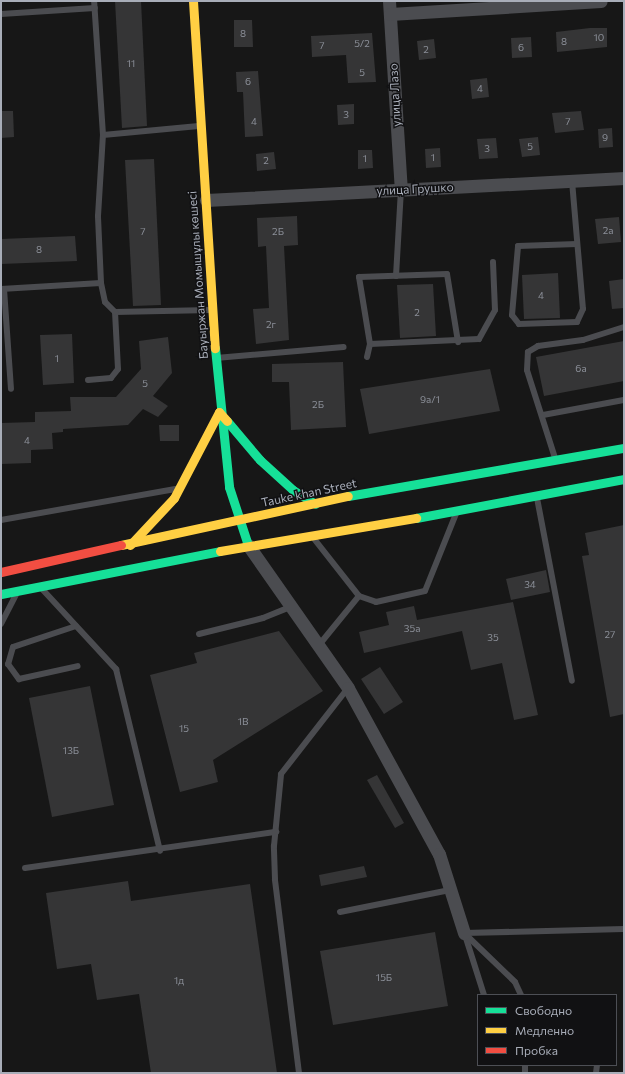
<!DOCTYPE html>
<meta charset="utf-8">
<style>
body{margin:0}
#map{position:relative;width:625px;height:1074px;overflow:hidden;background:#171717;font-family:Commissioner,sans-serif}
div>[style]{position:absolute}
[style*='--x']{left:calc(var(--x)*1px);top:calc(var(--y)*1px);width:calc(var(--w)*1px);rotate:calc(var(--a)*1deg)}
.building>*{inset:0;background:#353536}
.lane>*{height:6px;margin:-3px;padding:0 3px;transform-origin:3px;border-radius:3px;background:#4b4c50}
.street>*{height:13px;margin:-6.5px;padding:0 6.5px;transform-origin:6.5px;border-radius:6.5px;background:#4b4c50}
.fast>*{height:9px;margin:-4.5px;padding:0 4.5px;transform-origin:4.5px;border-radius:4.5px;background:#16e098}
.slow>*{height:9px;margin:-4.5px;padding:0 4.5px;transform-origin:4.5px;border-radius:4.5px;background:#ffcf43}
.jam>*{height:9px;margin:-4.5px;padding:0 4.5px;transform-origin:4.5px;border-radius:4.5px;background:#f24e42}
span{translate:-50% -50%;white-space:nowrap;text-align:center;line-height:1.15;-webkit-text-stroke:3px #111113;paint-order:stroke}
.number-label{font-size:10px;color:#8b8f98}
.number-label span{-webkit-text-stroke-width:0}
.street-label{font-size:12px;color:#a8adb8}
.frame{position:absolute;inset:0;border:2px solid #a8adb8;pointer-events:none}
.legend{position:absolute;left:477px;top:994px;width:140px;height:72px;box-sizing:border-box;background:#111113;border:1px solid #4d4f55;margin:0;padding:5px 7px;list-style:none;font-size:12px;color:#a8adb8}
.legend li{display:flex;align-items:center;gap:8px;height:20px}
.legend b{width:20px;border:1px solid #4d4f55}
</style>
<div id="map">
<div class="building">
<i style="clip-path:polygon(115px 1px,141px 1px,147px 126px,122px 128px)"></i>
<i style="clip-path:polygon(234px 20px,252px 20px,253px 47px,234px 47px)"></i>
<i style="clip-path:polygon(590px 28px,607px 28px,607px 47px,557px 52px,556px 32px)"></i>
<i style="clip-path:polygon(372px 33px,376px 82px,348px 83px,346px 55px,312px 57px,311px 36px)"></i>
<i style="clip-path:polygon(531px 37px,532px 57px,512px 58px,511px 38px)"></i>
<i style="clip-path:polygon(434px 39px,436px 58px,419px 60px,417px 41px)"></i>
<i style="clip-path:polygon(258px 71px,263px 136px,245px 137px,243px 92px,237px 92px,236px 72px)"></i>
<i style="clip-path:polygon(487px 78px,489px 97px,472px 99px,470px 80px)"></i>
<i style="clip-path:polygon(354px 104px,354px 124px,338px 125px,337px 105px)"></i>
<i style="clip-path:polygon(1px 111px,13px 111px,14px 137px,1px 138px)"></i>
<i style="clip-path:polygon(581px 111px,584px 130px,555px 133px,552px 113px)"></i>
<i style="clip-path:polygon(612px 128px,613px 147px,599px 148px,598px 129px)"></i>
<i style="clip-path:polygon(538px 137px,540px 155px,522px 157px,519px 139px)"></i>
<i style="clip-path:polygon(496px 138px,498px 158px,479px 159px,477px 139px)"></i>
<i style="clip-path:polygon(440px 148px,441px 167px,426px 168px,425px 149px)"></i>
<i style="clip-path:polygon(358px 150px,372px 150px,373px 168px,358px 169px)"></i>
<i style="clip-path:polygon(274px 152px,276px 169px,257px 171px,256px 154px)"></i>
<i style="clip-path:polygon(154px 159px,161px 305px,133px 306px,125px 160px)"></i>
<i style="clip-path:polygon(297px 216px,298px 245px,284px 246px,289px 340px,256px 344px,253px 309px,269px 308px,266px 246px,258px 247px,257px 218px)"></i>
<i style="clip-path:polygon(619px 217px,621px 242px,598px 244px,595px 219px)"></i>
<i style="clip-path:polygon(75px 236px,77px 261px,1px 264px,1px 239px)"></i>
<i style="clip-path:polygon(558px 273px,560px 318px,524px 319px,522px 275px)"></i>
<i style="clip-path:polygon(624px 279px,624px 308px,612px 309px,609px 281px)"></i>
<i style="clip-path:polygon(433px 284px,436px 336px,400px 338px,397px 285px)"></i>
<i style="clip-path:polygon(72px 334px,74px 383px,43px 385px,40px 335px)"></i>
<i style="clip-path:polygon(168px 337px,172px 373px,153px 396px,168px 406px,158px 417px,143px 409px,128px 425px,63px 429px,63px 432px,52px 433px,53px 449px,31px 450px,31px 463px,1px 464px,1px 423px,35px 422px,35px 412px,71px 411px,70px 397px,116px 397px,141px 369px,139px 341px)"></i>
<i style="clip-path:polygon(624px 341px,624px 381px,544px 396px,536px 357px)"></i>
<i style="clip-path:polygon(343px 362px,346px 427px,291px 430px,289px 382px,272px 382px,272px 364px)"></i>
<i style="clip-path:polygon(490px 369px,500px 411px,369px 434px,360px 389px)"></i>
<i style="clip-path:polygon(159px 425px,179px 425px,179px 441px,160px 441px)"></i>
<i style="clip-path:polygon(624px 525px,624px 714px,610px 717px,582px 556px,589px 555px,585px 533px)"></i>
<i style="clip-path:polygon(546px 570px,550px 592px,511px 600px,506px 579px)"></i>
<i style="clip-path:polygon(513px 602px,538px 715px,514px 720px,502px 663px,471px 670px,462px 631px,364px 653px,359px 632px,389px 625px,386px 612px,414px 606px,417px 620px)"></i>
<i style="clip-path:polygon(279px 631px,323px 691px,213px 760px,218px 782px,180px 792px,150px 675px,197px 663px,194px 653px)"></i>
<i style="clip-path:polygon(380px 667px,403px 702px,384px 714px,361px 679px)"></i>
<i style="clip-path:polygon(90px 686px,114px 805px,52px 817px,29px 698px)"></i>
<i style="clip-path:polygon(377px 775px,404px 823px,395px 828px,367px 780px)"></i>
<i style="clip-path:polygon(364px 866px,367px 877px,321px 886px,319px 875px)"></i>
<i style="clip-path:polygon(128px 881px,131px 901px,250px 884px,277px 1073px,151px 1073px,139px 994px,97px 1000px,91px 964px,57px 969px,46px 893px)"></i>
<i style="clip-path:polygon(435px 932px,448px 1006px,333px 1025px,320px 951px)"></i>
</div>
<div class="lane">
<i style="--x:1;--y:14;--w:94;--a:-3.7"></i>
<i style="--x:103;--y:135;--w:96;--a:-5.4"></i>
<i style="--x:572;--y:181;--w:128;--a:85.1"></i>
<i style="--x:583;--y:309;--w:14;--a:115"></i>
<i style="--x:577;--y:322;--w:58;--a:178"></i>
<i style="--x:519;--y:324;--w:11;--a:-128"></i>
<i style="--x:512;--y:315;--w:69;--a:-85"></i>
<i style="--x:518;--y:246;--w:59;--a:-1.9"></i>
<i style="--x:396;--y:276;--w:86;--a:-86.7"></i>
<i style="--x:1;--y:289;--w:100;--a:-3.4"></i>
<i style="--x:4;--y:289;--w:100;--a:86"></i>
<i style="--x:115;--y:312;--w:96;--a:-1.2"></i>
<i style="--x:370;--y:344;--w:109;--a:-2.6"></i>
<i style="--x:479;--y:339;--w:33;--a:-61"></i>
<i style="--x:495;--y:310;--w:48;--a:-92.4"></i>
<i style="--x:367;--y:357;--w:13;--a:-77"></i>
<i style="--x:370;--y:344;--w:68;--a:-99.3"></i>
<i style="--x:359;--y:277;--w:88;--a:-2"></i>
<i style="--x:447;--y:274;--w:69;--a:80.8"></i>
<i style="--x:216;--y:358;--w:128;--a:-4.9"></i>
<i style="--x:88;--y:380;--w:23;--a:-5"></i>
<i style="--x:111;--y:378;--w:11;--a:-52"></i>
<i style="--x:118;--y:369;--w:57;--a:-93"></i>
<i style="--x:115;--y:312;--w:14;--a:-135"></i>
<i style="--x:105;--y:302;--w:19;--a:-102"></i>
<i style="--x:101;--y:283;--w:67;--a:-92.6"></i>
<i style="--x:98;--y:216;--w:81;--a:-86.5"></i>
<i style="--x:103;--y:135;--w:134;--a:-93.8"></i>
<i style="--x:543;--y:415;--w:82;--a:-10.5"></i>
<i style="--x:555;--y:458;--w:92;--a:-107.7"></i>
<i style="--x:527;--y:370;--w:18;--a:-87"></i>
<i style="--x:528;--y:352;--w:12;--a:-31"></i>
<i style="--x:538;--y:346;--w:45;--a:-7.6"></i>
<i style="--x:583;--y:340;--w:43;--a:-17.6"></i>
<i style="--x:537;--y:498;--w:186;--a:79.2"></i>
<i style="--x:1;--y:520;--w:177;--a:-10.1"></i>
<i style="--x:315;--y:540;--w:71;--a:51.8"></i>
<i style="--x:359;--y:596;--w:18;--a:19"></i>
<i style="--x:376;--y:602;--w:50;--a:-12.7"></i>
<i style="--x:425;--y:591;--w:83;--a:-68.1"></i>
<i style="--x:43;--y:590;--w:108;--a:47.3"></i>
<i style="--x:116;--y:669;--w:187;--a:76.4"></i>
<i style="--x:1;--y:624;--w:33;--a:-63"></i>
<i style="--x:76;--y:626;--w:66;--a:161.6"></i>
<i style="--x:13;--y:647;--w:18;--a:106"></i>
<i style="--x:8;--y:664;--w:19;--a:54"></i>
<i style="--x:19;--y:679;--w:60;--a:-12.4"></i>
<i style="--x:199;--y:634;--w:66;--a:-14"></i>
<i style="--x:263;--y:618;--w:31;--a:-22"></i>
<i style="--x:319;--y:645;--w:63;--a:-50.8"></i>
<i style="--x:25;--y:868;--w:254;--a:-8.2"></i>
<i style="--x:340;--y:912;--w:112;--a:-11.3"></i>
<i style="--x:465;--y:935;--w:63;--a:72.4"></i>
<i style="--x:521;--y:995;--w:14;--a:-115"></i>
<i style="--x:515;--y:982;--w:71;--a:-136.1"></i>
<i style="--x:464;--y:933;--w:160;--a:-1.4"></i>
<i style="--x:525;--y:1065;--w:8;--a:90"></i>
<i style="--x:299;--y:1073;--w:195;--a:-97.1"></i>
<i style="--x:275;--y:879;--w:33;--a:-92"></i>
<i style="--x:274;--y:846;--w:72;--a:-84.4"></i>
<i style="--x:281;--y:774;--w:109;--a:-52.1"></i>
<i style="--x:596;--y:1073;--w:8;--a:-83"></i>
</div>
<div class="street">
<i style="--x:389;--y:1;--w:189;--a:86.4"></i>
<i style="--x:390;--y:14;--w:211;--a:-3.5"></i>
<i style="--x:206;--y:200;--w:419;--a:-3"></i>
<i style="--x:248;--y:545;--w:174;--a:55"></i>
<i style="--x:348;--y:688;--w:189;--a:61.3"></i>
<i style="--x:439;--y:854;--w:83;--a:72.4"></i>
</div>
<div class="fast">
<i style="--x:215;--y:348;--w:140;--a:84.2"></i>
<i style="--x:229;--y:487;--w:61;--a:71.9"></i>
<i style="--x:227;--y:421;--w:51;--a:49.8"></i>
<i style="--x:260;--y:460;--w:45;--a:42.3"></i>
<i style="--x:293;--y:490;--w:26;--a:32"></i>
<i style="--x:348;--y:496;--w:280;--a:-9.9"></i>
<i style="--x:416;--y:518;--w:212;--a:-10.6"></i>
<i style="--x:1;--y:594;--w:223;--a:-11.1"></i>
</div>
<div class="slow">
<i style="--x:193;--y:1;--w:348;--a:86.4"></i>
<i style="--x:121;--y:545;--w:232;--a:-12.2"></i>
<i style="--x:130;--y:545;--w:64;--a:-46.9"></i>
<i style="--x:174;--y:498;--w:97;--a:-62.4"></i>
<i style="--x:219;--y:412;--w:12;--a:48"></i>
<i style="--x:220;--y:551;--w:199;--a:-9.6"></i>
</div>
<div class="jam">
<i style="--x:1;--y:572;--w:123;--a:-12.7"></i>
</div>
<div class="number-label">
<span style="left:243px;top:34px">8</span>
<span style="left:599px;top:38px">10</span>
<span style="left:564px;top:42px">8</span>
<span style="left:362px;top:44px">5/2</span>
<span style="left:322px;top:46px">7</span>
<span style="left:521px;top:48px">6</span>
<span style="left:426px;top:50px">2</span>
<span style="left:131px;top:64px">11</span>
<span style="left:362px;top:73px">5</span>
<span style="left:248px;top:82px">6</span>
<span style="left:480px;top:89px">4</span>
<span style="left:346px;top:115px">3</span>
<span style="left:254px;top:122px">4</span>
<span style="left:568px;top:122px">7</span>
<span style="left:605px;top:138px">9</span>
<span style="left:530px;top:147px">5</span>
<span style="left:487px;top:149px">3</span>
<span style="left:433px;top:158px">1</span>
<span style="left:365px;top:159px">1</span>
<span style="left:266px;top:161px">2</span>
<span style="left:608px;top:231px">2а</span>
<span style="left:143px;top:232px">7</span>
<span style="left:278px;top:232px">2Б</span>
<span style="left:39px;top:250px">8</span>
<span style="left:541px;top:296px">4</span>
<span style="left:417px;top:313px">2</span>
<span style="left:271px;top:325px">2г</span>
<span style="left:57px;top:359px">1</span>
<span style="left:581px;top:369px">6а</span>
<span style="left:145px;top:384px">5</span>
<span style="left:430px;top:400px">9а/1</span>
<span style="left:318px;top:405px">2Б</span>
<span style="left:27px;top:441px">4</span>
<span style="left:530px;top:585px">34</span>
<span style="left:412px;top:629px">35а</span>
<span style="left:610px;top:635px">27</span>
<span style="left:493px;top:638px">35</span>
<span style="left:243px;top:722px">1В</span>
<span style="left:184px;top:729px">15</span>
<span style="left:71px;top:751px">13Б</span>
<span style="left:384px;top:978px">15Б</span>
<span style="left:179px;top:981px">1д</span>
</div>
<div class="street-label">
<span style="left:395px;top:95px;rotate:-93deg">улица Лазо</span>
<span style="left:415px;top:189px;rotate:-3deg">улица Грушко</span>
<span style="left:198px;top:275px;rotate:-94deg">Бауыржан Момышұлы көшесі</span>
<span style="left:309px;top:493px;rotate:-12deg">Tauke khan Street</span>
</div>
<div class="frame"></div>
<ul class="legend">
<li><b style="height:5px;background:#16e098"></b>Свободно</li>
<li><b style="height:5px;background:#ffcf43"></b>Медленно</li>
<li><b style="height:5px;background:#f24e42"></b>Пробка</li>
</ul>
</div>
